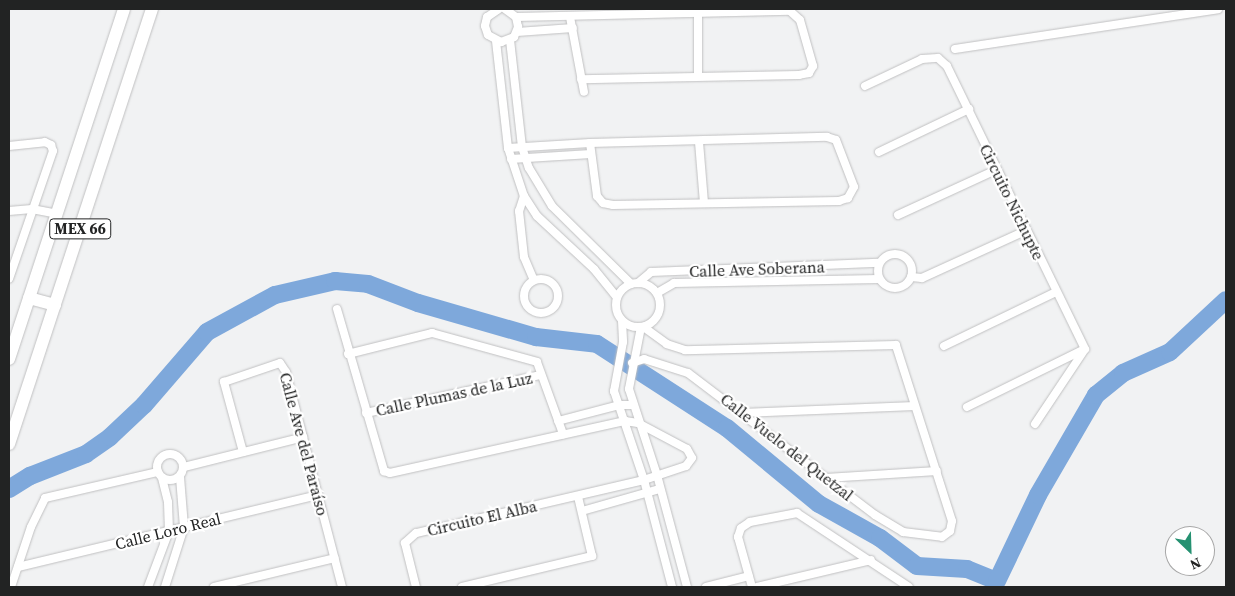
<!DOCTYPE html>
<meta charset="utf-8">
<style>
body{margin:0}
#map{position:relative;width:1235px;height:596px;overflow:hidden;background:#f1f2f3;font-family:"Source Serif 4",serif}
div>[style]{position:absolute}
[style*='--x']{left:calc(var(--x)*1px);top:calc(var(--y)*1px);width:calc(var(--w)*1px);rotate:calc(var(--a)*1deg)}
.river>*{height:18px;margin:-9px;padding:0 9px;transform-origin:9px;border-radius:9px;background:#7ea8db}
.roads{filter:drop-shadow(0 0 1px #c0c0c1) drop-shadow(0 0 1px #c0c0c1)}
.street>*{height:8px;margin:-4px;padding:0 4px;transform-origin:4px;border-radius:4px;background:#fff}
.street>.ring{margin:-4px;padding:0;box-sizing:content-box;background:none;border:8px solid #fff;border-radius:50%}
.primary>*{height:12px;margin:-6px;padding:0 6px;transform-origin:6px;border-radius:6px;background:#fff}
span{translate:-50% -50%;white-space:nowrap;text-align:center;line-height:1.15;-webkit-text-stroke:4.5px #fff;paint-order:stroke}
.shield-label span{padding:1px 4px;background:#fff;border:1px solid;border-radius:4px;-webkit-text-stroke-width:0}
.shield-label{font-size:15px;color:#222323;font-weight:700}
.street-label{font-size:16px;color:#222323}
.frame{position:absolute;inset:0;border:10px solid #222323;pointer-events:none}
.north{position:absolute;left:1165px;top:526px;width:50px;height:50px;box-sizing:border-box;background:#fff;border:1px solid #a7a7a7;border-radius:50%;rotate:156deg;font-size:14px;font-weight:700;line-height:20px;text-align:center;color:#222323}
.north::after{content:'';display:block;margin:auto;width:18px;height:22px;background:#259171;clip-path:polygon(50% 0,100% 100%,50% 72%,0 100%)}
</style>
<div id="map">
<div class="river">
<i style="--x:9;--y:489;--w:25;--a:-32"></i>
<i style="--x:30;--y:476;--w:60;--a:-21.4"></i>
<i style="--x:86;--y:454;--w:29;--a:-35"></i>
<i style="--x:110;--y:437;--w:47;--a:-43.3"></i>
<i style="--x:144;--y:405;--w:96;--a:-49.2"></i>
<i style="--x:207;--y:332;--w:77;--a:-28.6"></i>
<i style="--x:275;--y:295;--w:62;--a:-13.1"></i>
<i style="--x:335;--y:281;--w:33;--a:5"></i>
<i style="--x:368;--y:284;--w:53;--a:20.8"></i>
<i style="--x:418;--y:303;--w:123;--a:16.1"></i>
<i style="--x:536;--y:337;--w:61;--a:6.5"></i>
<i style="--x:597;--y:344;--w:155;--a:32.9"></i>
<i style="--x:727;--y:428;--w:119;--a:39.6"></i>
<i style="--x:819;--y:504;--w:70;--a:29.1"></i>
<i style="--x:880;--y:538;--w:46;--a:37.1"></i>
<i style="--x:917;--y:566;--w:50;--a:3.4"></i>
<i style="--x:967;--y:569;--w:32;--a:22"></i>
<i style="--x:997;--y:581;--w:95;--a:-64.5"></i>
<i style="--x:1038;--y:495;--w:116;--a:-59.9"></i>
<i style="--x:1096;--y:395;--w:35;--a:-39"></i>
<i style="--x:1123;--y:373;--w:51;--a:-24.1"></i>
<i style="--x:1170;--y:352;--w:76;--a:-42.9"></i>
</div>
<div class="roads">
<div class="street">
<i style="--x:499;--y:9;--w:14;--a:146"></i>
<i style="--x:487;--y:17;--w:9;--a:103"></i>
<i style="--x:485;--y:26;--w:9;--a:72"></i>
<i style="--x:488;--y:35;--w:15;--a:28"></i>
<i style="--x:501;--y:42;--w:14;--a:-21"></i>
<i style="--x:514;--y:37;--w:11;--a:-68"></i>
<i style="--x:518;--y:27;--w:10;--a:-101"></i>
<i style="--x:516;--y:17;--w:14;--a:-144"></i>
<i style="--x:516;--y:17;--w:274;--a:-1.3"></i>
<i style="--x:790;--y:11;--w:13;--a:42"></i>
<i style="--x:800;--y:20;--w:48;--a:74.2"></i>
<i style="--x:813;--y:66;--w:8;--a:120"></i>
<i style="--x:809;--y:73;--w:10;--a:169"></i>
<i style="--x:799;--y:75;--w:218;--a:178.9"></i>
<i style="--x:570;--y:17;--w:76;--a:79.4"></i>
<i style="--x:517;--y:32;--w:56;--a:-4.1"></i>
<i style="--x:510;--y:40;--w:108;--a:83.6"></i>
<i style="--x:522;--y:147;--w:22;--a:72"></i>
<i style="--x:529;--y:168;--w:44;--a:58.8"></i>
<i style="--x:552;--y:206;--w:111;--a:44.6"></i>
<i style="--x:496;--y:41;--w:108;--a:83.6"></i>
<i style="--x:508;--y:148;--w:51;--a:71.6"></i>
<i style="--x:524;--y:196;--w:24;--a:57"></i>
<i style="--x:537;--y:216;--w:78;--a:42.9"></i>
<i style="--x:594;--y:269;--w:36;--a:51"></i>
<i style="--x:955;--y:49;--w:266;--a:-8.6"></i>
<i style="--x:698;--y:76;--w:63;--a:-90"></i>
<i style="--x:865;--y:86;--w:63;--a:-25.3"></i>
<i style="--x:922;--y:59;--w:16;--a:-4"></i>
<i style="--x:938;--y:58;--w:12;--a:42"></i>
<i style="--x:947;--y:66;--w:315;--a:64"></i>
<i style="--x:699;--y:142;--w:61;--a:85.3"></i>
<i style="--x:9;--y:146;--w:36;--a:-6"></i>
<i style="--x:45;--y:142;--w:7;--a:27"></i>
<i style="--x:51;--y:145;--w:6;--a:72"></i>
<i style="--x:53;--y:151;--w:135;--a:109"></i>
<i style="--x:508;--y:148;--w:82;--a:-3.5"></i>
<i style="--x:590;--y:143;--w:237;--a:-1.5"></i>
<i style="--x:827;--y:137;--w:9;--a:18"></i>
<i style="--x:836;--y:140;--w:50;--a:69"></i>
<i style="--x:854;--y:187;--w:13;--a:119"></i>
<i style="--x:848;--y:198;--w:9;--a:162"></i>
<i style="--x:839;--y:201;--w:226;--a:179"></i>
<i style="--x:613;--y:205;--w:10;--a:-169"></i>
<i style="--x:603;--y:203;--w:9;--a:-131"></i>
<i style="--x:597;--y:196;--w:53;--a:-97.5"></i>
<i style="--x:879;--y:152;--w:100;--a:-25.5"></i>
<i style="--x:511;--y:159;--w:80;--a:-3.6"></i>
<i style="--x:524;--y:196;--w:16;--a:108"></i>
<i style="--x:519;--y:211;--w:46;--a:83.8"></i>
<i style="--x:524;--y:257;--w:25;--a:67"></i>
<i style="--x:9;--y:211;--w:23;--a:-5"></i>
<i style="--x:32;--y:209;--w:25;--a:11"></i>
<i style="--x:898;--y:215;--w:108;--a:-24.7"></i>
<i class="ring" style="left:878px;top:254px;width:26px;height:26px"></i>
<i style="--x:911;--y:277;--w:11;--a:5"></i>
<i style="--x:922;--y:278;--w:113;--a:-24.5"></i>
<i class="ring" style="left:524px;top:279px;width:26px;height:26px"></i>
<i class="ring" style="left:616px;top:283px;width:36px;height:36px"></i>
<i style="--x:638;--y:283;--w:17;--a:-40"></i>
<i style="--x:651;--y:272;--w:228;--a:-2.3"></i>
<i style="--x:657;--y:293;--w:20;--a:-30"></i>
<i style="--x:674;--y:283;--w:205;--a:-1.1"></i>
<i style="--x:337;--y:309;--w:169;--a:73.8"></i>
<i style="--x:384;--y:471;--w:6;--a:18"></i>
<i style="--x:390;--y:473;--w:241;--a:-12.5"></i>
<i style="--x:625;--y:421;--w:13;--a:9"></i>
<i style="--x:638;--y:423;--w:55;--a:28"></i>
<i style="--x:687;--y:449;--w:10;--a:61"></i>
<i style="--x:692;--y:458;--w:10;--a:127"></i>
<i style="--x:686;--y:466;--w:44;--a:161.6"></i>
<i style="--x:644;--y:480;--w:234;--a:166.9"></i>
<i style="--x:416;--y:533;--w:15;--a:138"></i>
<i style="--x:405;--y:543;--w:45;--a:76"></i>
<i style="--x:622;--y:321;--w:21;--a:87"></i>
<i style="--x:623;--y:342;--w:50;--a:100.4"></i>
<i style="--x:614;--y:391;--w:94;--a:71.4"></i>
<i style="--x:644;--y:480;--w:111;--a:75.3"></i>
<i style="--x:641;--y:327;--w:63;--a:101"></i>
<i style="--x:629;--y:389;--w:90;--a:72"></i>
<i style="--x:657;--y:475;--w:116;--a:75"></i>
<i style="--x:944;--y:346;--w:124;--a:-25.7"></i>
<i style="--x:348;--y:354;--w:87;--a:-14"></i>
<i style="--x:432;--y:333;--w:109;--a:15.4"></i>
<i style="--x:537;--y:362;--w:77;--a:70.1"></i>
<i style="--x:632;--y:363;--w:13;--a:-18"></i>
<i style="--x:644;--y:359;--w:46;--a:17.7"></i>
<i style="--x:688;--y:373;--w:235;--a:37.2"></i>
<i style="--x:875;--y:515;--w:33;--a:31"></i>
<i style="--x:903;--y:532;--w:39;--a:7"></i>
<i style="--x:942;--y:537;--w:10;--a:-37"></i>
<i style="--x:950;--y:531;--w:10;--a:-79"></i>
<i style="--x:952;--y:521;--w:185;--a:-107.7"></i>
<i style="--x:896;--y:345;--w:211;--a:178.6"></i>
<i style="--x:685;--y:350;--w:19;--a:-162"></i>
<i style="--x:667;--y:344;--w:29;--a:-144"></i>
<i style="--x:967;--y:407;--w:131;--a:-26.2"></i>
<i style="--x:366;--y:413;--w:179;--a:-12.3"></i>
<i style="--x:742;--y:413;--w:173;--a:-2.3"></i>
<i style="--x:558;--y:421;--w:63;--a:-14.7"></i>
<i style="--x:619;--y:405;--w:14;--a:0"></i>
<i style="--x:1035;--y:424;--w:90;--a:-56.3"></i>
<i style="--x:243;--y:452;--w:73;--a:-105.2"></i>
<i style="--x:224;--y:382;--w:59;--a:-18.7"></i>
<i style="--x:280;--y:363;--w:11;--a:56"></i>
<i style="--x:286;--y:372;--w:222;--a:75.4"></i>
<i class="ring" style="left:157px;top:454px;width:18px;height:18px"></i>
<i style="--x:184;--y:467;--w:123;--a:-14.1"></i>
<i style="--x:826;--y:478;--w:111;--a:-3.6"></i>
<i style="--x:582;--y:511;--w:81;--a:-15.8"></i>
<i style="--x:18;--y:567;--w:309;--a:-13.5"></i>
<i style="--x:11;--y:587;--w:63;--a:-71.6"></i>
<i style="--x:31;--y:527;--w:32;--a:-64"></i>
<i style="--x:45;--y:498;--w:116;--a:-13"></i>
<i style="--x:148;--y:587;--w:60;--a:-69.4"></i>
<i style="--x:169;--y:531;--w:29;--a:-92"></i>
<i style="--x:168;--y:502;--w:25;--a:-104"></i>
<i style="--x:165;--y:587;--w:63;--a:-72.4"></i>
<i style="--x:184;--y:527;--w:50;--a:-94.6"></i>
<i style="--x:214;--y:587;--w:124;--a:-13.5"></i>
<i style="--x:462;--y:587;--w:134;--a:-13.4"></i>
<i style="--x:592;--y:556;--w:61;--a:-103.3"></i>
<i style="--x:706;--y:587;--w:44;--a:-14.3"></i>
<i style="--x:752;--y:587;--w:52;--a:-105.6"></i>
<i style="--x:738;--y:537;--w:9;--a:-72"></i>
<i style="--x:741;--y:528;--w:11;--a:-34"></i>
<i style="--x:750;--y:522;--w:48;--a:-10.8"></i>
<i style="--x:797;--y:513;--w:134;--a:33.5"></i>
<i style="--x:757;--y:587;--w:117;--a:-13.3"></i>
</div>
<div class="primary">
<i style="--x:29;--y:298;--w:27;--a:15"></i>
<i style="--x:9;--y:359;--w:368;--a:-71.8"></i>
<i style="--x:9;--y:444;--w:458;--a:-71.8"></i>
</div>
</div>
<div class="shield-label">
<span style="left:80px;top:229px">MEX 66</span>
</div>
<div class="street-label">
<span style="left:1012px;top:202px;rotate:64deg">Circuito Nichupte</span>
<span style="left:757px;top:269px;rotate:-2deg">Calle Ave Soberana</span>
<span style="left:454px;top:394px;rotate:-12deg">Calle Plumas de la Luz</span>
<span style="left:304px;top:444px;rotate:75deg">Calle Ave del Paraíso</span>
<span style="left:787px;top:447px;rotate:38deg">Calle Vuelo del Quetzal</span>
<span style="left:482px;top:518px;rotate:-13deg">Circuito El Alba</span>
<span style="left:168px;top:531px;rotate:-14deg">Calle Loro Real</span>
</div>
<div class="frame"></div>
<div class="north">N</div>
</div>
